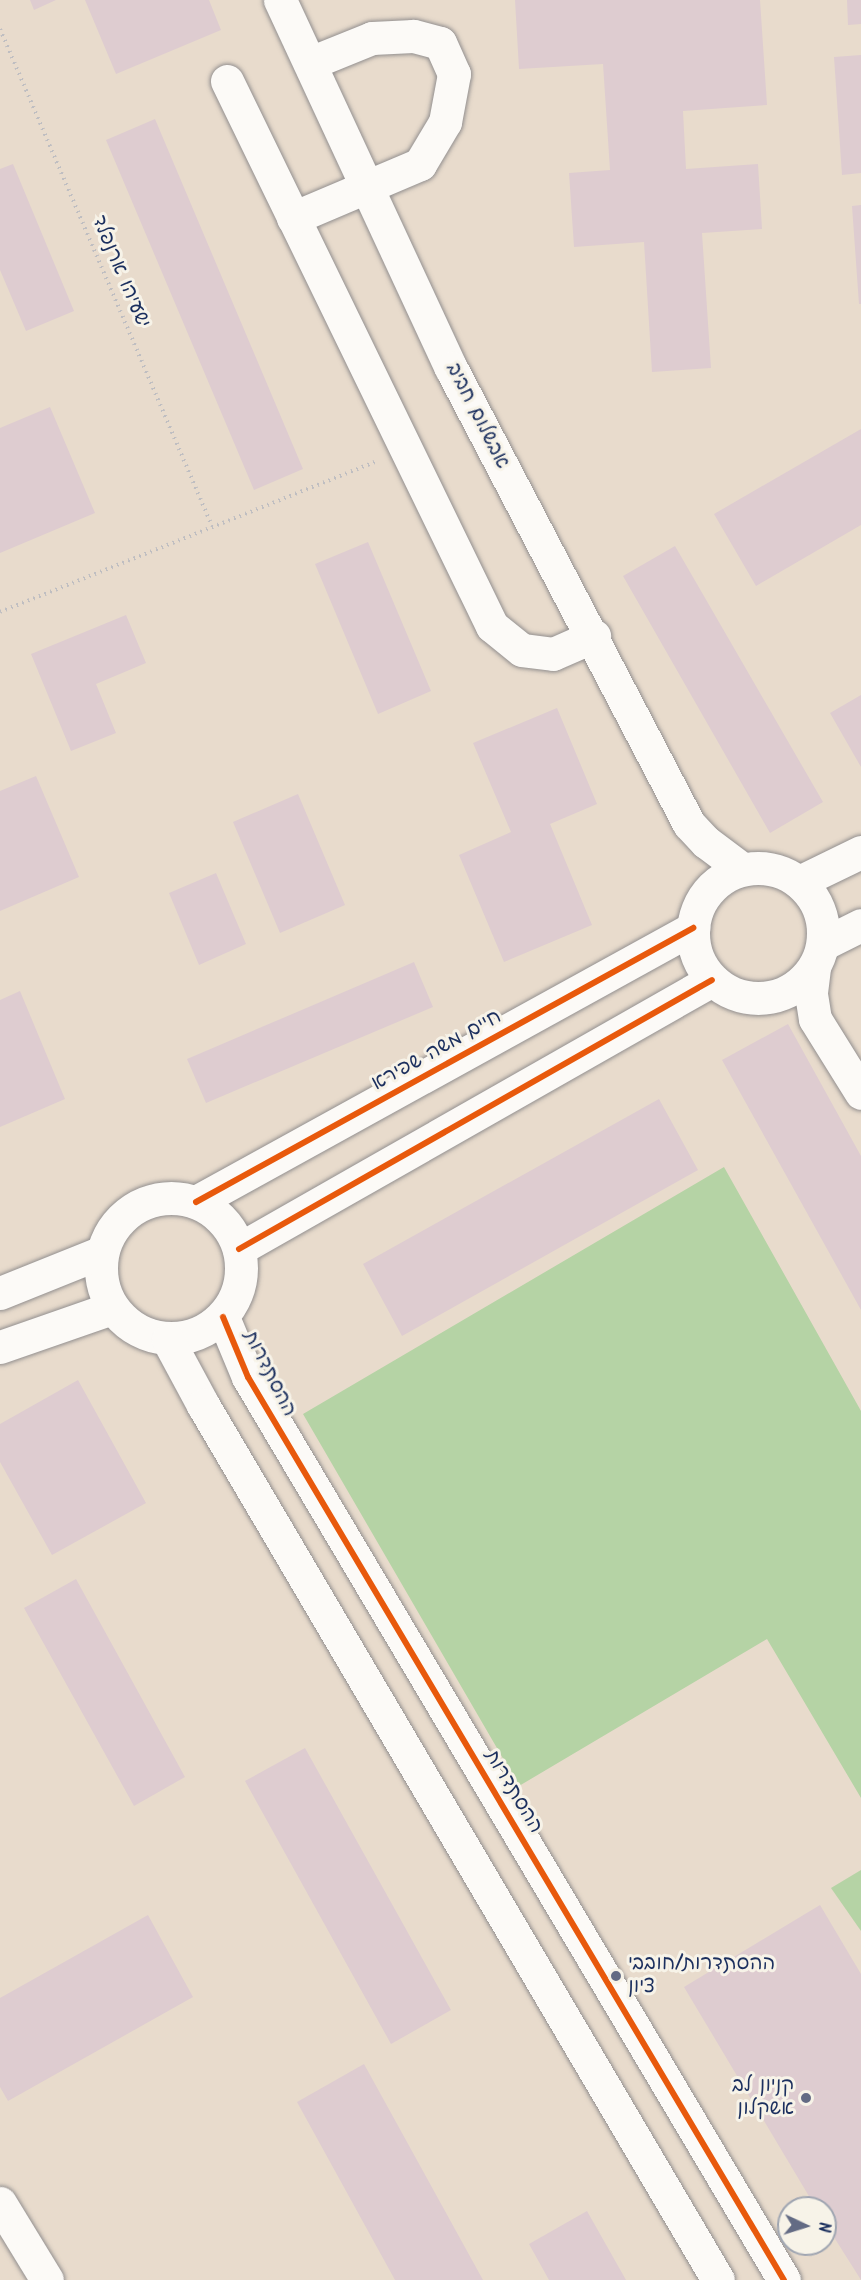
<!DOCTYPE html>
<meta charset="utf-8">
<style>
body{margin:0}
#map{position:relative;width:861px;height:2280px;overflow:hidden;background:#e8dbcc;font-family:Kalam,"Playpen Sans Hebrew",sans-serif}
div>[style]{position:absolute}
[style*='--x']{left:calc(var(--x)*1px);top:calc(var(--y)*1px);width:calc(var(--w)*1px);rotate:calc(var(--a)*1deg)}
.green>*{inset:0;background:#b5d3a5}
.building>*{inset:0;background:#deccd0}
.path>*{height:4px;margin-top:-2px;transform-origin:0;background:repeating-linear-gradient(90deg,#bfbec1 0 1.5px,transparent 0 6px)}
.roads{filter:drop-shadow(0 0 2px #928f8f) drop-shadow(0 0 2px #928f8f)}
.minor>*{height:33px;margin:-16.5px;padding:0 16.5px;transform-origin:16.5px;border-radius:16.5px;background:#fcfaf7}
.minor>.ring{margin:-16.5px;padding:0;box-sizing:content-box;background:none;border:33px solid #fcfaf7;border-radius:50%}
.cycleway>*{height:6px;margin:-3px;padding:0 3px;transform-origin:3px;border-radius:3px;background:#e8590c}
.dots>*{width:16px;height:16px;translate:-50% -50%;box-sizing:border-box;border:3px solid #f7f3e8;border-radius:50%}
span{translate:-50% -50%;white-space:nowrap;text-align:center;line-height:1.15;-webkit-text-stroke:6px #f7f3e8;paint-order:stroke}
.street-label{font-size:20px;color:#1b2f5e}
.poi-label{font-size:20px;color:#1b2f5e}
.left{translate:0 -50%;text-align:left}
.right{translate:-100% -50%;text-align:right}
.north{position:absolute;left:777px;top:2196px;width:60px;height:60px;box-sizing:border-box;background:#f7f3e8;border:2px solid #9fa5b1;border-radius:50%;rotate:94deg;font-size:16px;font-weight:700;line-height:24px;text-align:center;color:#1b2f5e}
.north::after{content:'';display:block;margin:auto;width:21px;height:27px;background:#636b84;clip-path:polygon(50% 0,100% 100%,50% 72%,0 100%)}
</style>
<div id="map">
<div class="green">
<i style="clip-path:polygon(724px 1167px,861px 1411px,861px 1798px,767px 1639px,519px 1786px,303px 1414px)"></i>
<i style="clip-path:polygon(861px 1870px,861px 1931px,831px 1888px)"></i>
</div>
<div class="building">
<i style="clip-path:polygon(30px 0,56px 0,34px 10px)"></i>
<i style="clip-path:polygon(85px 0,209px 0,221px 30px,116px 74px)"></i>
<i style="clip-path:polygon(515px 0,760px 0,767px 105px,683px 111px,686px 169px,758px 164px,762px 229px,702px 233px,711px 368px,652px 372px,644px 242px,574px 247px,569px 173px,610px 170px,603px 64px,519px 69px)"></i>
<i style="clip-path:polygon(847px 0,861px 0,861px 24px,848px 25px)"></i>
<i style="clip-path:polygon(861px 55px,861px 173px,842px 175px,834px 57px)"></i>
<i style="clip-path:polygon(155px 119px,303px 469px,254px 490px,106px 140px)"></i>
<i style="clip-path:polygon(13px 164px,74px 311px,26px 331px,0 270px,0 169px)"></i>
<i style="clip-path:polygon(861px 205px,861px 304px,859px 304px,852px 206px)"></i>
<i style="clip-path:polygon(50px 407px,95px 513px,0 553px,0 428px)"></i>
<i style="clip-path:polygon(861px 429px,861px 525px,756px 586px,714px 514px)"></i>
<i style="clip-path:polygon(368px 542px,431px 691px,378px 714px,315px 564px)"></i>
<i style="clip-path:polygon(675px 546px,823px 802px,770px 833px,623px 576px)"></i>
<i style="clip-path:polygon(126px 615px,146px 663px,96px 684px,116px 733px,71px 751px,31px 654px)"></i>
<i style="clip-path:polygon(861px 695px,861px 767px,830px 713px)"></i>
<i style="clip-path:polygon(557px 708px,597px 804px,550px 824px,592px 925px,504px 962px,459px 855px,511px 832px,473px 743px)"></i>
<i style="clip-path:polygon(36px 776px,79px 877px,0 911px,0 791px)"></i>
<i style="clip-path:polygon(298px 794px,345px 905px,280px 933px,233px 822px)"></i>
<i style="clip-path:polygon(216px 873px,246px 944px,199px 965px,169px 893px)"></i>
<i style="clip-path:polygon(414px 962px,433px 1007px,206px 1103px,187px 1059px)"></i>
<i style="clip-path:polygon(20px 991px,65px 1099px,0 1127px,0 1000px)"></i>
<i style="clip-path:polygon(788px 1024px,861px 1156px,861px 1310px,722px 1060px)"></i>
<i style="clip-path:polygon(659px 1099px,698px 1170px,402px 1336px,363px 1264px)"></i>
<i style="clip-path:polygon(78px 1380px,146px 1503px,52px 1555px,0 1462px,0 1424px)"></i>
<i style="clip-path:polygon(76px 1579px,185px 1777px,134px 1806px,24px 1608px)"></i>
<i style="clip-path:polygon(305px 1748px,451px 2010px,391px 2044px,245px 1781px)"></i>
<i style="clip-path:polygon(820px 1905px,861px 1974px,861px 2280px,825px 2223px,825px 2208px,816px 2208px,684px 1987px)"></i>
<i style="clip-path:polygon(148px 1915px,193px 1997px,8px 2101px,0 2087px,0 1998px)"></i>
<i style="clip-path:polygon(364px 2064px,483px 2280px,395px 2280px,297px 2102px)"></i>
<i style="clip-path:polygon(587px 2211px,626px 2280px,549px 2280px,529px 2244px)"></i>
</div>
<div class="path">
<i style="--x:0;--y:29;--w:540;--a:66.9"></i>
<i style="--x:0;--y:612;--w:404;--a:-21.8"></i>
</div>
<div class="roads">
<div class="minor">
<i style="--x:280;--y:0;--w:406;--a:65.1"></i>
<i style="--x:451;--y:368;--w:514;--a:62.44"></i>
<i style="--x:689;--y:824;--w:25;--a:47"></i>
<i style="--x:706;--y:842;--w:45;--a:36.9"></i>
<i style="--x:227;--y:81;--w:606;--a:64.07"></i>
<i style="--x:492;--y:626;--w:38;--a:39"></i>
<i style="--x:522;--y:650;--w:31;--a:7"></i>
<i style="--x:553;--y:654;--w:45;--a:-23.7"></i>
<i style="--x:293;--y:218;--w:138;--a:-23"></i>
<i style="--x:420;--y:164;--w:49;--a:-59.2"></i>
<i style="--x:445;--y:122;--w:49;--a:-79.4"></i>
<i style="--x:454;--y:74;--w:34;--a:-114"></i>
<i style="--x:440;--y:43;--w:28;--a:-165"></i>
<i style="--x:413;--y:36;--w:41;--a:177.2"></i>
<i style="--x:372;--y:38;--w:67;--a:158"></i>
<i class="ring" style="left:693px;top:868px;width:97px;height:97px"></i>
<i style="--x:799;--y:882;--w:69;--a:-25.8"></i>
<i style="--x:823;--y:944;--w:42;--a:-26.6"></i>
<i style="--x:814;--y:968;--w:26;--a:97"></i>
<i style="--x:811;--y:994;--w:25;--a:81"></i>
<i style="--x:815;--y:1019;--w:87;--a:58.1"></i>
<i class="ring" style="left:101px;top:1198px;width:107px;height:107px"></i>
<i style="--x:196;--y:1202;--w:568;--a:-28.87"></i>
<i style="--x:239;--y:1249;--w:544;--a:-29.63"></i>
<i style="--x:0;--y:1293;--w:110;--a:-21.9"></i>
<i style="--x:223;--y:1317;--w:65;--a:67.4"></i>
<i style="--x:248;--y:1377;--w:1050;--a:59.31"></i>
<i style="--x:168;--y:1340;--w:74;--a:61.7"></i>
<i style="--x:203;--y:1405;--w:1015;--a:59.52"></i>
<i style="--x:0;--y:1347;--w:119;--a:-19.2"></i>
<i style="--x:0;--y:2203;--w:90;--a:58.6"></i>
</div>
</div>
<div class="cycleway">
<i style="--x:196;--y:1202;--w:568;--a:-28.87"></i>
<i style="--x:239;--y:1249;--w:544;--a:-29.63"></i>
<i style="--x:223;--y:1317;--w:65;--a:67.4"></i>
<i style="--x:248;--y:1377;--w:1050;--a:59.31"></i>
</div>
<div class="dots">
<i style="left:616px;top:1976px;background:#636b84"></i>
<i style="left:806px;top:2098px;background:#636b84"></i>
</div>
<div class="street-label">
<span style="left:120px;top:272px;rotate:67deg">ישעיהו ארנפלד</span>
<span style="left:477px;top:416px;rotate:63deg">אבשלום חביב</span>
<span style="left:437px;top:1051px;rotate:-29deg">חיים משה שפירא</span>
<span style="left:269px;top:1374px;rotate:63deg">ההסתדרות</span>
<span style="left:513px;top:1792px;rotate:59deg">ההסתדרות</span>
</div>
<div class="poi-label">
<span class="left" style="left:628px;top:1976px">ההסתדרות/חובבי<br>ציון</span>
<span class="right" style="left:794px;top:2098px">קניון לב<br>אשקלון</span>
</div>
<div class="north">N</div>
</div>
